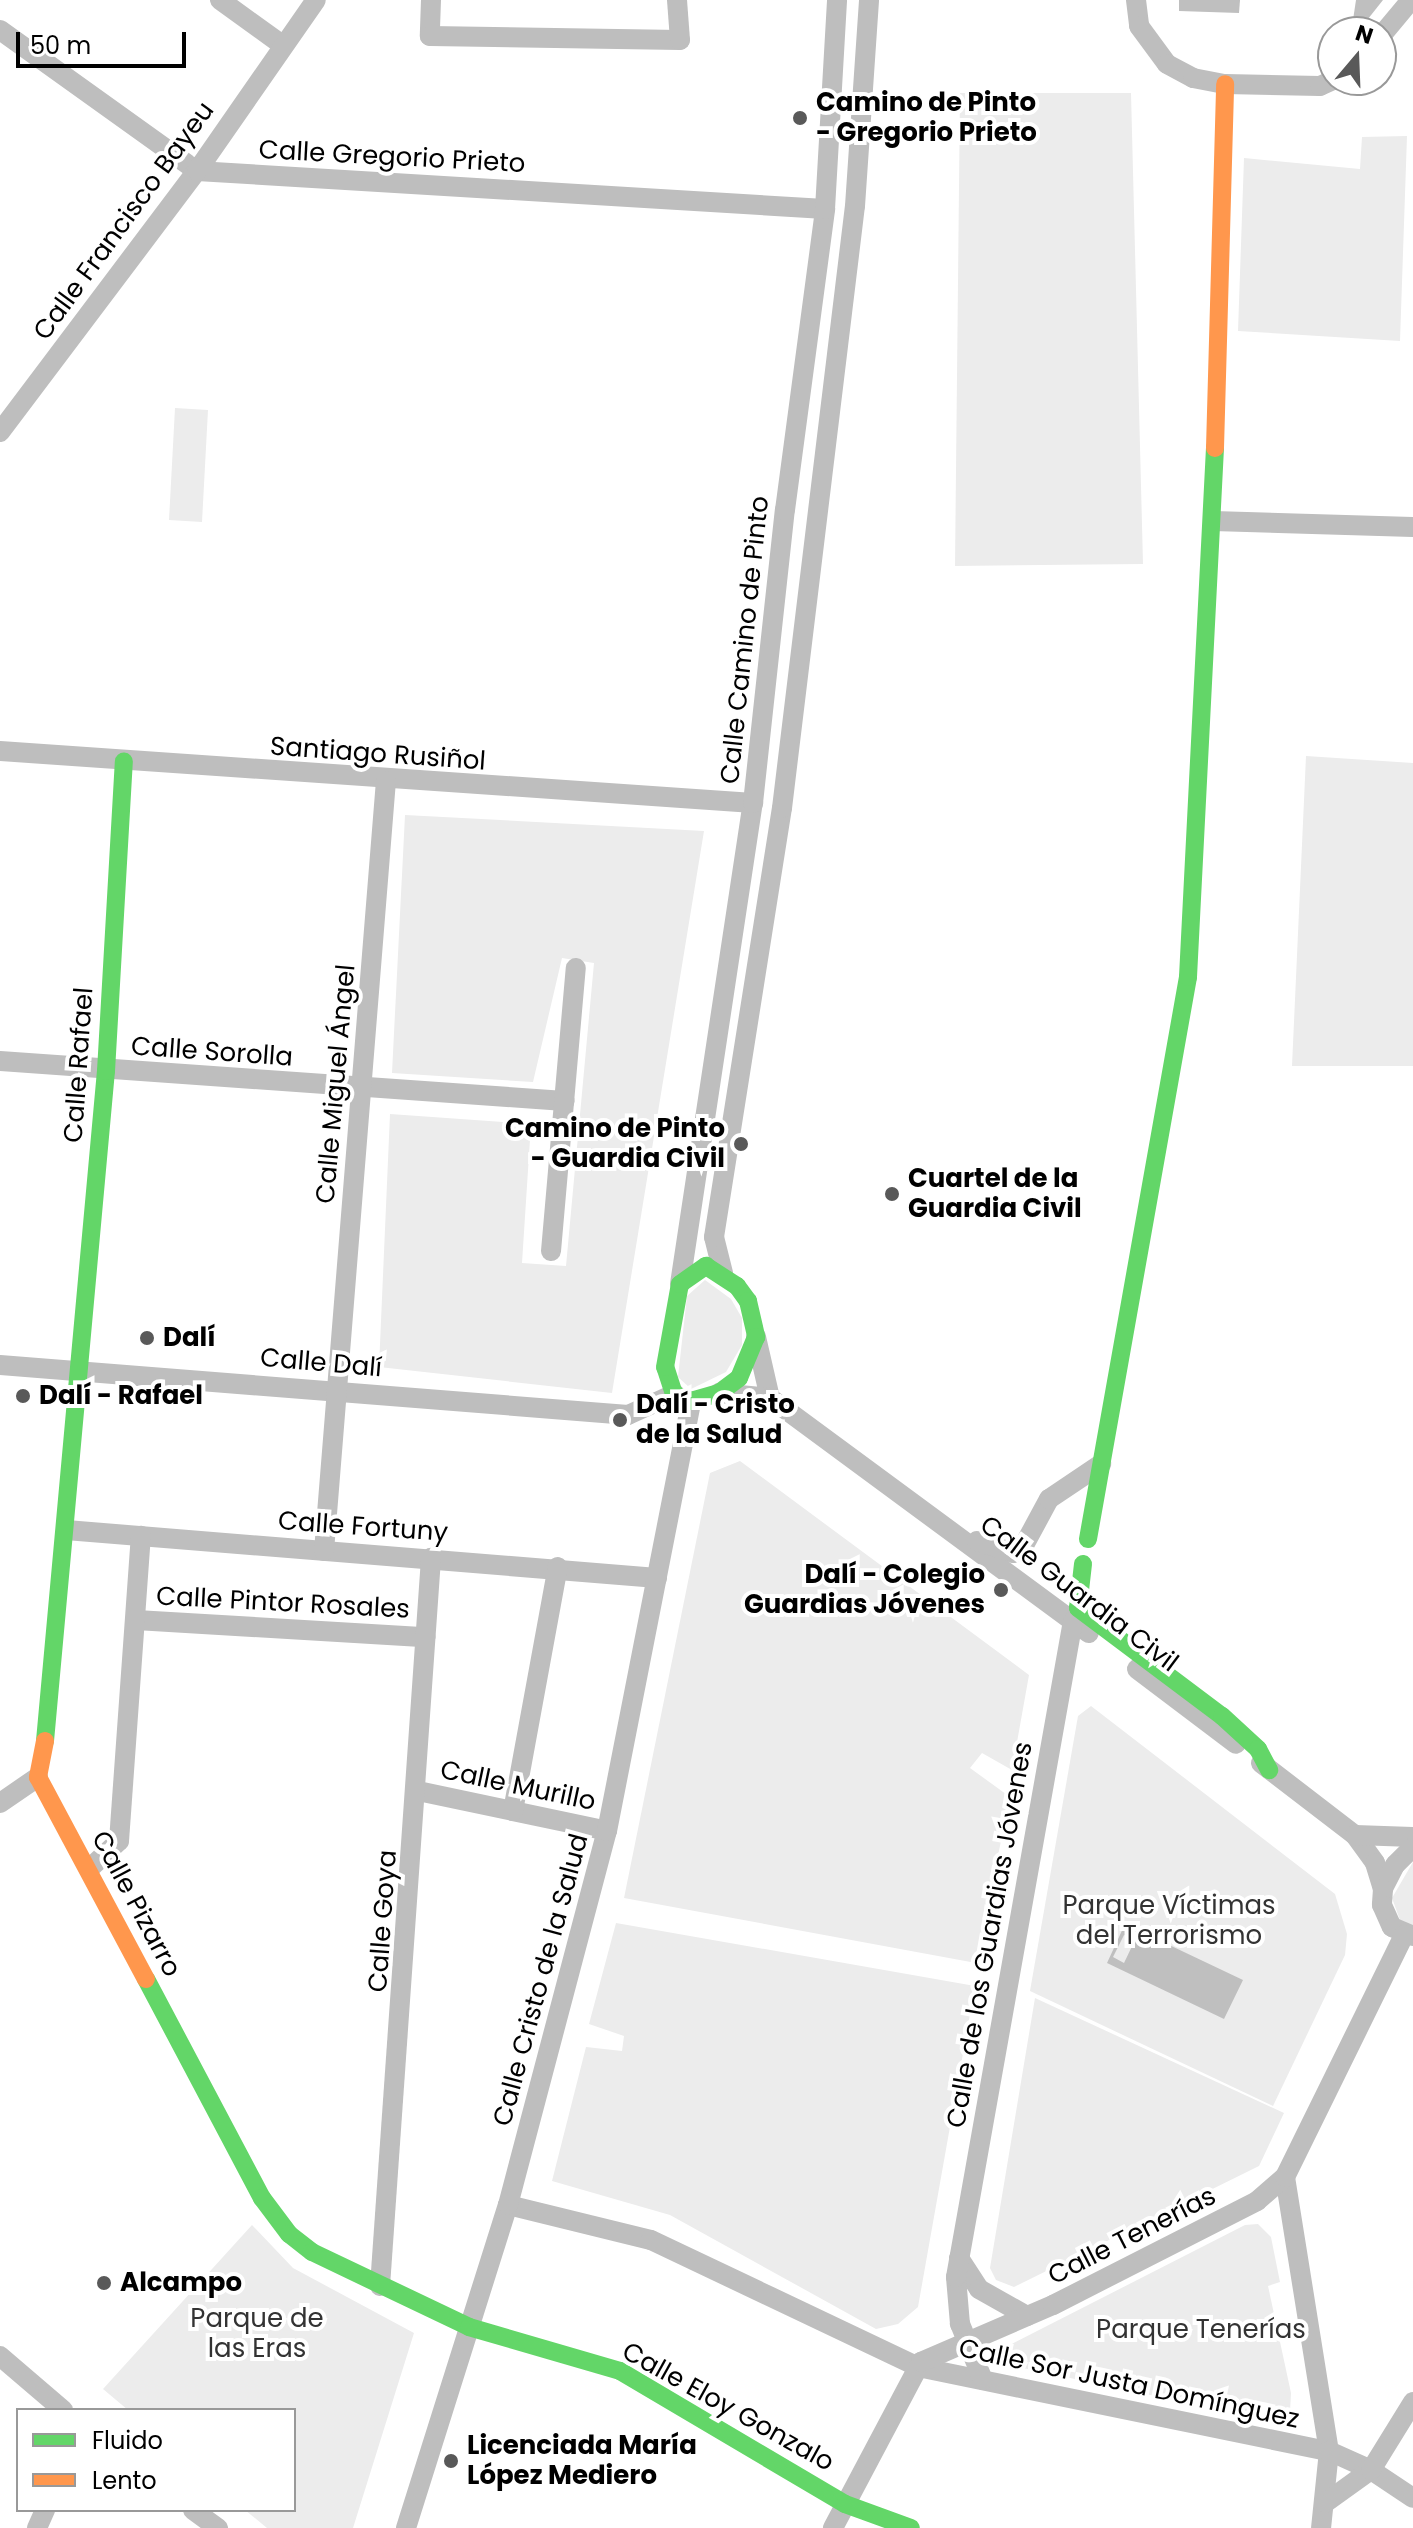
<!DOCTYPE html>
<meta charset="utf-8">
<style>
body{margin:0}
#map{position:relative;width:1413px;height:2528px;overflow:hidden;background:#fff;font-family:Poppins,sans-serif}
div>[style]{position:absolute}
[style*='--x']{left:calc(var(--x)*1px);top:calc(var(--y)*1px);width:calc(var(--w)*1px);rotate:calc(var(--a)*1deg)}
.green>*{inset:0;background:#ececec}
.water>*{inset:0;background:#bfbfbf}
.street>*{height:20px;margin:-10px;padding:0 10px;transform-origin:10px;border-radius:10px;background:#bebebe}
.fast>*{height:18px;margin:-9px;padding:0 9px;transform-origin:9px;border-radius:9px;background:#63d668}
.slow>*{height:18px;margin:-9px;padding:0 9px;transform-origin:9px;border-radius:9px;background:#ff974d}
.dots>*{width:22px;height:22px;translate:-50% -50%;box-sizing:border-box;border:4px solid #fff;border-radius:50%}
span{translate:-50% -50%;white-space:nowrap;text-align:center;line-height:1.15;-webkit-text-stroke:8px #fff;paint-order:stroke}
.poi-label{font-size:26px;color:#000;font-weight:700}
.left{translate:0 -50%;text-align:left}
.right{translate:-100% -50%;text-align:right}
.street-label{font-size:26px;color:#000}
.park-label{font-size:26px;color:#333}
.legend{position:absolute;left:16px;top:2408px;width:280px;height:104px;box-sizing:border-box;background:#fff;border:2px solid #999;margin:0;padding:10px 14px;list-style:none;font-size:24px;color:#000}
.legend li{display:flex;align-items:center;gap:16px;height:40px}
.legend b{width:40px;border:2px solid #999}
.north{position:absolute;left:1317px;top:16px;width:80px;height:80px;box-sizing:border-box;background:#fff;border:2px solid #999;border-radius:50%;rotate:19deg;font-size:22px;font-weight:700;line-height:32px;text-align:center;color:#000}
.north::after{content:'';display:block;margin:auto;width:28px;height:36px;background:#595959;clip-path:polygon(50% 0,100% 100%,50% 72%,0 100%)}
.scale{position:absolute;left:16px;top:32px;width:170px;height:36px;box-sizing:border-box;border:4px solid #000;border-top:0;padding-left:10px;font-size:24px;line-height:28px;white-space:nowrap;color:#000;-webkit-text-stroke:6px #fff;paint-order:stroke}
</style>
<div id="map">
<div class="green">
<i style="clip-path:polygon(960px 93px,1131px 93px,1143px 564px,955px 566px)"></i>
<i style="clip-path:polygon(1407px 136px,1400px 341px,1238px 331px,1244px 158px,1360px 169px,1362px 137px)"></i>
<i style="clip-path:polygon(175px 408px,208px 410px,202px 522px,169px 520px)"></i>
<i style="clip-path:polygon(1306px 756px,1413px 763px,1413px 1066px,1292px 1066px)"></i>
<i style="clip-path:polygon(405px 815px,704px 831px,612px 1393px,379px 1367px,390px 1114px,531px 1124px,522px 1263px,566px 1266px,594px 963px,562px 958px,533px 1082px,392px 1073px)"></i>
<i style="clip-path:polygon(705px 1280px,731px 1299px,742px 1318px,742px 1345px,726px 1372px,691px 1389px,678px 1377px,687px 1296px)"></i>
<i style="clip-path:polygon(740px 1461px,1029px 1675px,1012px 1770px,982px 1753px,970px 1768px,1010px 1797px,976px 1963px,624px 1898px,710px 1473px)"></i>
<i style="clip-path:polygon(1091px 1706px,1335px 1894px,1347px 1934px,1345px 1955px,1273px 2106px,1030px 1991px,1078px 1716px)"></i>
<i style="clip-path:polygon(1413px 1862px,1413px 1927px,1400px 1920px,1392px 1898px)"></i>
<i style="clip-path:polygon(616px 1923px,975px 1986px,918px 2307px,898px 2324px,876px 2329px,670px 2215px,552px 2181px,586px 2047px,622px 2051px,624px 2036px,589px 2024px)"></i>
<i style="clip-path:polygon(1035px 1998px,1284px 2113px,1259px 2166px,1014px 2287px,996px 2280px,990px 2268px)"></i>
<i style="clip-path:polygon(1258px 2224px,1271px 2237px,1280px 2282px,1268px 2286px,1291px 2393px,1290px 2412px,1277px 2422px,1000px 2363px,996px 2352px,1245px 2225px)"></i>
<i style="clip-path:polygon(252px 2225px,293px 2268px,414px 2333px,353px 2528px,267px 2528px,245px 2510px,294px 2510px,294px 2410px,128px 2410px,103px 2389px)"></i>
</div>
<div class="water">
<i style="clip-path:polygon(1179px 0,1240px 0,1239px 13px,1179px 11px)"></i>
<i style="clip-path:polygon(1356px 0,1383px 0,1364px 24px,1353px 20px)"></i>
<i style="clip-path:polygon(evenodd,1125px 1924px,1243px 1980px,1224px 2019px,1107px 1963px,1125px 1924px,1124px 1935px,1135px 1940px,1124px 1963px,1113px 1957px,1124px 1935px)"></i>
</div>
<div class="street">
<i style="--x:220;--y:0;--w:75;--a:35.8"></i>
<i style="--x:431;--y:0;--w:36;--a:92"></i>
<i style="--x:430;--y:36;--w:250;--a:0.9"></i>
<i style="--x:680;--y:40;--w:40;--a:-94.3"></i>
<i style="--x:1136;--y:0;--w:26;--a:83"></i>
<i style="--x:1139;--y:26;--w:47;--a:53.6"></i>
<i style="--x:1167;--y:64;--w:30;--a:28"></i>
<i style="--x:1193;--y:78;--w:33;--a:11"></i>
<i style="--x:1225;--y:84;--w:95;--a:1.2"></i>
<i style="--x:1320;--y:86;--w:14;--a:-25"></i>
<i style="--x:0;--y:30;--w:242;--a:35.6"></i>
<i style="--x:197;--y:171;--w:629;--a:3.46"></i>
<i style="--x:1381;--y:36;--w:47;--a:-50.2"></i>
<i style="--x:0;--y:432;--w:327;--a:-53"></i>
<i style="--x:197;--y:171;--w:208;--a:-55.2"></i>
<i style="--x:1213;--y:521;--w:200;--a:1.7"></i>
<i style="--x:0;--y:751;--w:755;--a:3.95"></i>
<i style="--x:0;--y:1061;--w:566;--a:4.05"></i>
<i style="--x:551;--y:1251;--w:284;--a:-85"></i>
<i style="--x:723;--y:1273;--w:37;--a:-104"></i>
<i style="--x:714;--y:1237;--w:434;--a:-81"></i>
<i style="--x:782;--y:808;--w:606;--a:-83.09"></i>
<i style="--x:855;--y:206;--w:206;--a:-86.1"></i>
<i style="--x:680;--y:1284;--w:487;--a:-81.4"></i>
<i style="--x:753;--y:803;--w:295;--a:-83.8"></i>
<i style="--x:785;--y:510;--w:304;--a:-82.4"></i>
<i style="--x:825;--y:209;--w:209;--a:-86.7"></i>
<i style="--x:756;--y:1337;--w:63;--a:77.1"></i>
<i style="--x:0;--y:1365;--w:630;--a:4.55"></i>
<i style="--x:628;--y:1415;--w:51;--a:-24.5"></i>
<i style="--x:719;--y:1393;--w:51;--a:5.6"></i>
<i style="--x:770;--y:1398;--w:396;--a:36.4"></i>
<i style="--x:66;--y:1530;--w:593;--a:4.64"></i>
<i style="--x:977;--y:1541;--w:38;--a:18"></i>
<i style="--x:1013;--y:1553;--w:10;--a:-24"></i>
<i style="--x:1022;--y:1549;--w:57;--a:-61.6"></i>
<i style="--x:1049;--y:1499;--w:63;--a:-33.9"></i>
<i style="--x:324;--y:1551;--w:772;--a:-85.4"></i>
<i style="--x:136;--y:1620;--w:290;--a:3.4"></i>
<i style="--x:1137;--y:1669;--w:124;--a:37.1"></i>
<i style="--x:1261;--y:1763;--w:118;--a:37.5"></i>
<i style="--x:1355;--y:1835;--w:34;--a:54"></i>
<i style="--x:1375;--y:1863;--w:27;--a:73"></i>
<i style="--x:418;--y:1791;--w:193;--a:11.9"></i>
<i style="--x:0;--y:1803;--w:46;--a:-34.4"></i>
<i style="--x:513;--y:1811;--w:248;--a:-79.6"></i>
<i style="--x:1355;--y:1835;--w:58;--a:2"></i>
<i style="--x:1413;--y:1847;--w:25;--a:135"></i>
<i style="--x:1395;--y:1865;--w:27;--a:117"></i>
<i style="--x:1383;--y:1889;--w:16;--a:94"></i>
<i style="--x:1382;--y:1905;--w:24;--a:66"></i>
<i style="--x:1392;--y:1927;--w:23;--a:23"></i>
<i style="--x:89;--y:1869;--w:41;--a:-43"></i>
<i style="--x:119;--y:1841;--w:306;--a:-85.9"></i>
<i style="--x:1285;--y:2177;--w:278;--a:80.9"></i>
<i style="--x:1329;--y:2451;--w:77;--a:95.9"></i>
<i style="--x:508;--y:2205;--w:147;--a:13.8"></i>
<i style="--x:651;--y:2240;--w:296;--a:25.4"></i>
<i style="--x:918;--y:2367;--w:419;--a:11.6"></i>
<i style="--x:1329;--y:2451;--w:46;--a:24.3"></i>
<i style="--x:1371;--y:2470;--w:50;--a:33.7"></i>
<i style="--x:959;--y:2258;--w:37;--a:57"></i>
<i style="--x:979;--y:2289;--w:55;--a:29.4"></i>
<i style="--x:380;--y:2286;--w:730;--a:-85.99"></i>
<i style="--x:0;--y:2356;--w:83;--a:40.6"></i>
<i style="--x:983;--y:2380;--w:61;--a:-112.3"></i>
<i style="--x:960;--y:2324;--w:47;--a:-94.9"></i>
<i style="--x:956;--y:2277;--w:666;--a:-79.89"></i>
<i style="--x:1325;--y:2503;--w:57;--a:-35.7"></i>
<i style="--x:1371;--y:2470;--w:80;--a:-58.3"></i>
<i style="--x:193;--y:2510;--w:31;--a:36"></i>
<i style="--x:37;--y:2528;--w:20;--a:-66"></i>
<i style="--x:406;--y:2528;--w:339;--a:-72.5"></i>
<i style="--x:508;--y:2205;--w:387;--a:-75.2"></i>
<i style="--x:607;--y:1831;--w:438;--a:-78.9"></i>
<i style="--x:833;--y:2528;--w:188;--a:-62.1"></i>
<i style="--x:921;--y:2362;--w:144;--a:-23.4"></i>
<i style="--x:1053;--y:2305;--w:229;--a:-27"></i>
<i style="--x:1257;--y:2201;--w:37;--a:-41"></i>
<i style="--x:1285;--y:2177;--w:270;--a:-63.8"></i>
</div>
<div class="fast">
<i style="--x:706;--y:1266;--w:37;--a:33"></i>
<i style="--x:737;--y:1286;--w:19;--a:54"></i>
<i style="--x:748;--y:1301;--w:37;--a:77"></i>
<i style="--x:756;--y:1337;--w:44;--a:112.5"></i>
<i style="--x:739;--y:1378;--w:25;--a:143"></i>
<i style="--x:719;--y:1393;--w:29;--a:164"></i>
<i style="--x:691;--y:1401;--w:18;--a:-158"></i>
<i style="--x:674;--y:1394;--w:28;--a:-108"></i>
<i style="--x:665;--y:1367;--w:84;--a:-79.8"></i>
<i style="--x:680;--y:1284;--w:32;--a:-35"></i>
<i style="--x:1088;--y:1539;--w:571;--a:-79.91"></i>
<i style="--x:1188;--y:977;--w:530;--a:-87.08"></i>
<i style="--x:1083;--y:1564;--w:44;--a:96.5"></i>
<i style="--x:1078;--y:1608;--w:180;--a:36.9"></i>
<i style="--x:1222;--y:1716;--w:49;--a:42.5"></i>
<i style="--x:1258;--y:1749;--w:24;--a:62"></i>
<i style="--x:45;--y:1741;--w:673;--a:-84.8"></i>
<i style="--x:106;--y:1071;--w:310;--a:-86.7"></i>
<i style="--x:146;--y:1979;--w:248;--a:62.1"></i>
<i style="--x:262;--y:2198;--w:45;--a:53.1"></i>
<i style="--x:289;--y:2234;--w:29;--a:38"></i>
<i style="--x:312;--y:2252;--w:174;--a:25.5"></i>
<i style="--x:469;--y:2327;--w:157;--a:16.2"></i>
<i style="--x:620;--y:2371;--w:261;--a:30.6"></i>
<i style="--x:845;--y:2504;--w:70;--a:20"></i>
</div>
<div class="slow">
<i style="--x:1215;--y:448;--w:364;--a:-88.4"></i>
<i style="--x:45;--y:1741;--w:37;--a:101"></i>
<i style="--x:38;--y:1777;--w:229;--a:61.9"></i>
</div>
<div class="dots">
<i style="left:800px;top:118px;background:#595959"></i>
<i style="left:741px;top:1144px;background:#595959"></i>
<i style="left:892px;top:1194px;background:#595959"></i>
<i style="left:147px;top:1338px;background:#595959"></i>
<i style="left:23px;top:1396px;background:#595959"></i>
<i style="left:620px;top:1420px;background:#595959"></i>
<i style="left:1001px;top:1590px;background:#595959"></i>
<i style="left:104px;top:2283px;background:#595959"></i>
<i style="left:451px;top:2461px;background:#595959"></i>
</div>
<div class="poi-label">
<span class="left" style="left:816px;top:118px">Camino de Pinto<br>- Gregorio Prieto</span>
<span class="right" style="left:725px;top:1144px">Camino de Pinto<br>- Guardia Civil</span>
<span class="left" style="left:908px;top:1194px">Cuartel de la<br>Guardia Civil</span>
<span class="left" style="left:163px;top:1338px">Dalí</span>
<span class="left" style="left:39px;top:1396px">Dalí - Rafael</span>
<span class="left" style="left:636px;top:1420px">Dalí - Cristo<br>de la Salud</span>
<span class="right" style="left:985px;top:1590px">Dalí - Colegio<br>Guardias Jóvenes</span>
<span class="left" style="left:120px;top:2283px">Alcampo</span>
<span class="left" style="left:467px;top:2461px">Licenciada María<br>López Mediero</span>
</div>
<div class="street-label">
<span style="left:392px;top:157px;rotate:3deg">Calle Gregorio Prieto</span>
<span style="left:124px;top:221px;rotate:-54deg">Calle Francisco Bayeu</span>
<span style="left:745px;top:640px;rotate:-84deg">Calle Camino de Pinto</span>
<span style="left:378px;top:754px;rotate:4deg">Santiago Rusiñol</span>
<span style="left:212px;top:1052px;rotate:4deg">Calle Sorolla</span>
<span style="left:79px;top:1065px;rotate:-86deg">Calle Rafael</span>
<span style="left:336px;top:1084px;rotate:-85deg">Calle Miguel Ángel</span>
<span style="left:321px;top:1363px;rotate:5deg">Calle Dalí</span>
<span style="left:363px;top:1527px;rotate:4deg">Calle Fortuny</span>
<span style="left:1079px;top:1594px;rotate:37deg">Calle Guardia Civil</span>
<span style="left:283px;top:1603px;rotate:3deg">Calle Pintor Rosales</span>
<span style="left:518px;top:1786px;rotate:12deg">Calle Murillo</span>
<span style="left:136px;top:1904px;rotate:62deg">Calle Pizarro</span>
<span style="left:383px;top:1921px;rotate:-86deg">Calle Goya</span>
<span style="left:990px;top:1935px;rotate:-80deg">Calle de los Guardias Jóvenes</span>
<span style="left:541px;top:1980px;rotate:-75deg">Calle Cristo de la Salud</span>
<span style="left:1132px;top:2236px;rotate:-27deg">Calle Tenerías</span>
<span style="left:1129px;top:2384px;rotate:12deg">Calle Sor Justa Domínguez</span>
<span style="left:728px;top:2407px;rotate:29deg">Calle Eloy Gonzalo</span>
</div>
<div class="park-label">
<span style="left:1169px;top:1921px">Parque Víctimas<br>del Terrorismo</span>
<span style="left:257px;top:2334px">Parque de<br>las Eras</span>
<span style="left:1201px;top:2330px">Parque Tenerías</span>
</div>
<ul class="legend">
<li><b style="height:10px;background:#63d668"></b>Fluido</li>
<li><b style="height:10px;background:#ff974d"></b>Lento</li>
</ul>
<div class="north">N</div>
<div class="scale">50 m</div>
</div>
